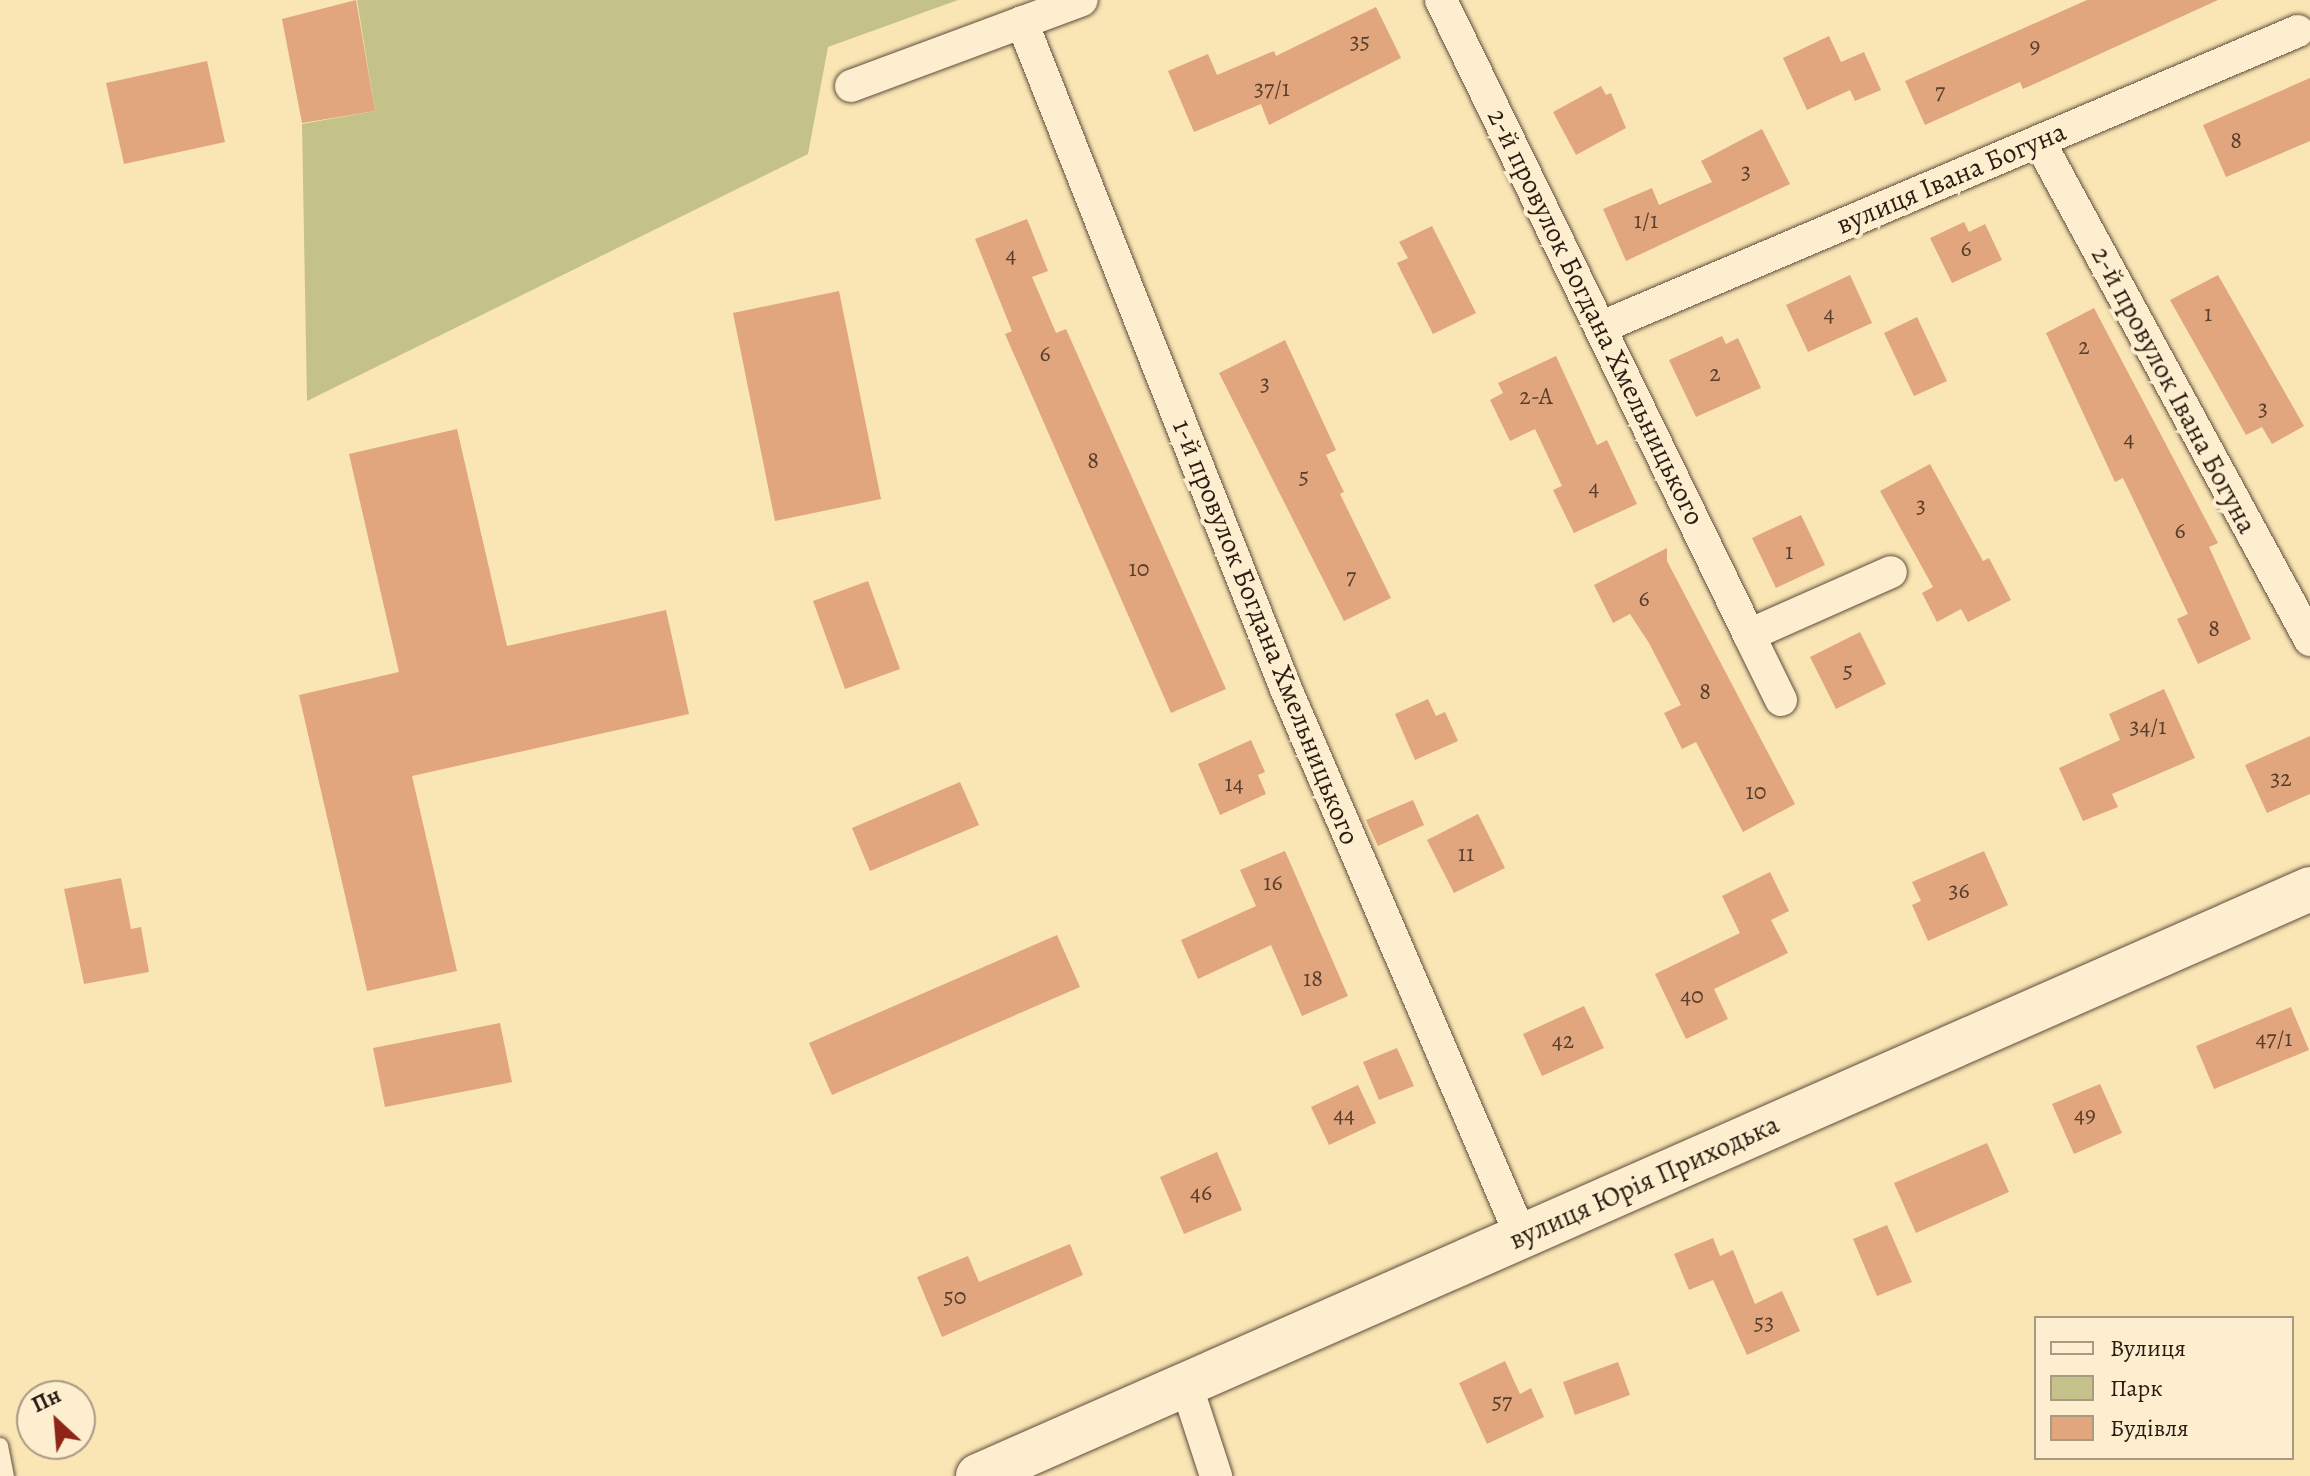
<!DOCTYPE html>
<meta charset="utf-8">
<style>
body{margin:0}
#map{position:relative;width:2310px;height:1476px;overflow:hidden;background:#fae5b5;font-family:Alegreya,serif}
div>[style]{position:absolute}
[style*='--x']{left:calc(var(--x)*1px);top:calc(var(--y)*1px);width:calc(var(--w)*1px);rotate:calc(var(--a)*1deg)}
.green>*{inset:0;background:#c5c289}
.building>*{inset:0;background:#e1a67e}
.roads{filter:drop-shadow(0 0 2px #5f4e3b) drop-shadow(0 0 2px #5f4e3b)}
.lane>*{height:16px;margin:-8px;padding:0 8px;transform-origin:8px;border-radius:8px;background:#fceecf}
.street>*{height:32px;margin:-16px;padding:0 16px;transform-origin:16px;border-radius:16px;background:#fceecf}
.secondary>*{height:44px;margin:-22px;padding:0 22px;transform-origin:22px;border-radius:22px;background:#fceecf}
span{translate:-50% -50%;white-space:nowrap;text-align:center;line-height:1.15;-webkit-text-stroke:8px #fceecf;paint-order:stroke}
.number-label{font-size:24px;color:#583e2d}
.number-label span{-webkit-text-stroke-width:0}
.street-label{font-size:28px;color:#2b1b12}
.legend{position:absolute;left:2034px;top:1316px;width:260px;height:144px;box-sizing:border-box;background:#fceecf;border:2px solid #a89a83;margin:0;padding:10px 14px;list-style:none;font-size:24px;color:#2b1b12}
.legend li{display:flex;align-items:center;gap:16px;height:40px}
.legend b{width:40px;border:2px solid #a89a83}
.north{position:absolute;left:16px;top:1380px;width:80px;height:80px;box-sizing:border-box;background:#fceecf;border:2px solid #a89a83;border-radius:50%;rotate:334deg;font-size:22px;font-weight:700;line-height:32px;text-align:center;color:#2b1b12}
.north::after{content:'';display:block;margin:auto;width:28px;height:36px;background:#8f2418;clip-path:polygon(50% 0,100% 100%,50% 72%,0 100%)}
</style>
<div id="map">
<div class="green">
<i style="clip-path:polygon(357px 0,958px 0,828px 47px,808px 154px,307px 401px,302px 124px,375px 111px)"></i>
</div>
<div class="building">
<i style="clip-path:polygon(356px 0,375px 111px,302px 123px,282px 19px)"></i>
<i style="clip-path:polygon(2087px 0,2218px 0,2023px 89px,2020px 82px,1925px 125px,1905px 81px)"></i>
<i style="clip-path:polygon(1376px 7px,1401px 58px,1269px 125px,1261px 104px,1194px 132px,1168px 71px,1208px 54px,1217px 75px,1274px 51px,1276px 56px)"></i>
<i style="clip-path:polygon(1829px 36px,1841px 62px,1864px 52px,1881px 90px,1855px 101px,1850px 90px,1807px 110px,1783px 58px)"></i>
<i style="clip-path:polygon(207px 61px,225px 142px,124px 164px,106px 83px)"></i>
<i style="clip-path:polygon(2310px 78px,2310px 141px,2226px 177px,2203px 125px)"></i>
<i style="clip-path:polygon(1601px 86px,1606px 95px,1611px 93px,1626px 128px,1576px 155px,1553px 112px)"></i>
<i style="clip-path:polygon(1762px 129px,1790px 184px,1626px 261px,1603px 209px,1652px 188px,1659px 205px,1712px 182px,1701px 161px)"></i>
<i style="clip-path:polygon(1027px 219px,1048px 271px,1032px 277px,1056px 333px,1066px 329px,1226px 689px,1171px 713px,1005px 334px,1012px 331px,975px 239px)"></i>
<i style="clip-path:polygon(1964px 222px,1969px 232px,1985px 224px,2002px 260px,1952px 283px,1930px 238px)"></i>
<i style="clip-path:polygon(1432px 226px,1476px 313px,1433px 334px,1397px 263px,1408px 258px,1399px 242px)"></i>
<i style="clip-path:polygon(1850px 275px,1872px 323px,1808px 352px,1786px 305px)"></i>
<i style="clip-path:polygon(2218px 275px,2304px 426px,2272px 444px,2262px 427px,2246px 435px,2170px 300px)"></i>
<i style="clip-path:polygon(839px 291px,881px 499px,775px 521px,733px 313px)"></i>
<i style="clip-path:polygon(2094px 308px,2218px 543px,2209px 547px,2251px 639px,2198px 664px,2177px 619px,2188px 614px,2123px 478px,2115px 482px,2046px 333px)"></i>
<i style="clip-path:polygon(1917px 317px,1947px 381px,1914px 396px,1884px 333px)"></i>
<i style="clip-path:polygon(1722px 336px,1726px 344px,1738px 338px,1761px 388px,1696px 417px,1669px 360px)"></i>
<i style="clip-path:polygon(1285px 340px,1336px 450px,1326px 455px,1344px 492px,1340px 494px,1391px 598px,1344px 621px,1219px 373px)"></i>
<i style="clip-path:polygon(1556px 356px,1597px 445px,1607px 440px,1637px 504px,1574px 533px,1553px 490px,1562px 486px,1535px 429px,1510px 441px,1490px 400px,1503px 393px,1498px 383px)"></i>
<i style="clip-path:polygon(457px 429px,507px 646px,666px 610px,689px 714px,412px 776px,457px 971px,367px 991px,299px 695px,399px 672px,349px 454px)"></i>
<i style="clip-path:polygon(1930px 464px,1983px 561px,1989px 558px,2011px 600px,1968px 622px,1961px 609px,1937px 622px,1922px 593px,1933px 587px,1880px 491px)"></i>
<i style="clip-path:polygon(1801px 515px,1825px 565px,1776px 588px,1752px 538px)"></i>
<i style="clip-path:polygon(1667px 548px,1667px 561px,1795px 804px,1743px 832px,1696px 742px,1682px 749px,1664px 713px,1681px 705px,1649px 643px,1630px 614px,1613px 623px,1594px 585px)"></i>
<i style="clip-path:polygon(868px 581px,900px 669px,845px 689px,813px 601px)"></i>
<i style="clip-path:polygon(1860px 632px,1886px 684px,1836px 709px,1810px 657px)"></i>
<i style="clip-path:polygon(2164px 689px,2195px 758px,2112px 794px,2118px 807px,2083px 821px,2059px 768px,2120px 740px,2109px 714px)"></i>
<i style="clip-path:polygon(1428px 699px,1436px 716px,1445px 712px,1458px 741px,1415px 760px,1395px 714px)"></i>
<i style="clip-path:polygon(2310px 736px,2310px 794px,2267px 813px,2245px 765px)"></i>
<i style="clip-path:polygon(1251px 740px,1265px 772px,1258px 775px,1266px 794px,1220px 815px,1198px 764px)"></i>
<i style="clip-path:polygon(960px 782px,979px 825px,870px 871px,852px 828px)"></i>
<i style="clip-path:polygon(1413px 800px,1424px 825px,1378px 846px,1366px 820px)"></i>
<i style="clip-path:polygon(1478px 814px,1505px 868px,1454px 893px,1427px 840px)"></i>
<i style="clip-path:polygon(1285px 851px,1348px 996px,1302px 1016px,1271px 945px,1198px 979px,1181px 940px,1256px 906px,1240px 870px)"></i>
<i style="clip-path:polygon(1984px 851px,2008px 905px,1928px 941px,1912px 905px,1921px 901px,1912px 882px)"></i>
<i style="clip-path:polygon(1770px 872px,1789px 911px,1771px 920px,1788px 953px,1714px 989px,1728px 1019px,1686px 1039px,1655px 974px,1740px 933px,1722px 896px)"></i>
<i style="clip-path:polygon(121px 878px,131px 929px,141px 927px,149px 972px,84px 984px,64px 889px)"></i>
<i style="clip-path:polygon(1057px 935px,1080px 987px,832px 1095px,809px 1043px)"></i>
<i style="clip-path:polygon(1584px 1006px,1604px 1048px,1542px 1076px,1523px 1034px)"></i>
<i style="clip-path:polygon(2291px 1007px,2309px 1050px,2214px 1089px,2196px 1046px)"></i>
<i style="clip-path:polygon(500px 1023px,512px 1082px,385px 1107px,373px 1048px)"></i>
<i style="clip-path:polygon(1397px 1048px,1414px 1086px,1379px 1100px,1363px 1062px)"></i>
<i style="clip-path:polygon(2100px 1084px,2122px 1133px,2074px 1154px,2052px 1104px)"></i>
<i style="clip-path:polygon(1358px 1085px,1376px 1123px,1329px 1145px,1311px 1107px)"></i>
<i style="clip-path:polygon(1987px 1143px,2009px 1192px,1916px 1233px,1894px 1183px)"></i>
<i style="clip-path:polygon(1217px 1152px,1242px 1210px,1184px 1234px,1160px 1177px)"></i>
<i style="clip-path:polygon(1887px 1225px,1912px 1282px,1877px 1296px,1853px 1239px)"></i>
<i style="clip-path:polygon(1713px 1238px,1720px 1256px,1733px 1250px,1755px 1304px,1782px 1291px,1800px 1331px,1747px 1355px,1713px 1280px,1689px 1290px,1674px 1254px)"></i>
<i style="clip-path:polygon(1070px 1244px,1083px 1275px,942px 1337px,917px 1277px,968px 1256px,979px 1282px)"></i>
<i style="clip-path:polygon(1505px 1361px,1520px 1394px,1531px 1388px,1544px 1417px,1487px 1444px,1459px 1383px)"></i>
<i style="clip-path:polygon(1618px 1362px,1630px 1395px,1575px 1415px,1563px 1382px)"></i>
</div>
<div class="roads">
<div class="lane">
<i style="--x:0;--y:1446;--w:31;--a:79"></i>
</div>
<div class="street">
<i style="--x:1441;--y:0;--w:706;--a:64.12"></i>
<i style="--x:1022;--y:22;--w:717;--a:68.41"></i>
<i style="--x:1286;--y:689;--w:595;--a:66.75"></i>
<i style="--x:851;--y:86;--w:246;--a:-20.4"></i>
<i style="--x:2039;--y:141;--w:568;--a:61.49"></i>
<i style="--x:1604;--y:326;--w:754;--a:-23.03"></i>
<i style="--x:1781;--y:700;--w:72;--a:-116.2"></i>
<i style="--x:1749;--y:635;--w:155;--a:-23.9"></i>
<i style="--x:1186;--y:1384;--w:97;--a:71.9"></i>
</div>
<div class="secondary">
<i style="--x:978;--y:1476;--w:1456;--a:-23.78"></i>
</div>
</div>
<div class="number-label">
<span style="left:1360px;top:42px">35</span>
<span style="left:2035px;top:46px">9</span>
<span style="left:1272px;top:89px">37/1</span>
<span style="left:1940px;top:92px">7</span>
<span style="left:2236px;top:141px">8</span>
<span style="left:1746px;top:172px">3</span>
<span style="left:1646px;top:221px">1/1</span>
<span style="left:1966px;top:249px">6</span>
<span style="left:1011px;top:255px">4</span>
<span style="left:1829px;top:314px">4</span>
<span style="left:2208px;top:314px">1</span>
<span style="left:2084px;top:347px">2</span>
<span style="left:1045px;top:354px">6</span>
<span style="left:1715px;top:374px">2</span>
<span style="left:1265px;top:384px">3</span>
<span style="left:1536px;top:397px">2-А</span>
<span style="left:2263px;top:409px">3</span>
<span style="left:2129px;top:439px">4</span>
<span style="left:1093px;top:461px">8</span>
<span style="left:1304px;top:477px">5</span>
<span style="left:1594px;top:488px">4</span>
<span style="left:1921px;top:506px">3</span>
<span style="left:2180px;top:531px">6</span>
<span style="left:1789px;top:552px">1</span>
<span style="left:1139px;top:569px">10</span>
<span style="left:1351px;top:577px">7</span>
<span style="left:1644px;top:599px">6</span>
<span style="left:2214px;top:629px">8</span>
<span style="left:1848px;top:671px">5</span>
<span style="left:1705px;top:692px">8</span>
<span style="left:2148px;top:727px">34/1</span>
<span style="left:2281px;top:779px">32</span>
<span style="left:1234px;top:784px">14</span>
<span style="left:1756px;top:792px">10</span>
<span style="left:1466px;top:854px">11</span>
<span style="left:1273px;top:883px">16</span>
<span style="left:1959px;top:891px">36</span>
<span style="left:1313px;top:979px">18</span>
<span style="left:1692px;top:996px">40</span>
<span style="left:2274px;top:1039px">47/1</span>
<span style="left:1563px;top:1041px">42</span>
<span style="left:1344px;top:1115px">44</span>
<span style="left:2085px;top:1115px">49</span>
<span style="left:1201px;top:1193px">46</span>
<span style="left:955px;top:1297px">50</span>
<span style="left:1764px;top:1323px">53</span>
<span style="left:1502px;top:1402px">57</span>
</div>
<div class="street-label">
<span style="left:1951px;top:178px;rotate:-23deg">вулиця Івана Богуна</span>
<span style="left:1596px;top:317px;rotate:64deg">2-й провулок Богдана Хмельницького</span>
<span style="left:2174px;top:390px;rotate:62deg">2-й провулок Івана Богуна</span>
<span style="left:1266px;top:632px;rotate:68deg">1-й провулок Богдана Хмельницького</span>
<span style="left:1644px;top:1182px;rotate:-24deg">вулиця Юрія Приходька</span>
</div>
<ul class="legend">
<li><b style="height:10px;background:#fceecf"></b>Вулиця</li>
<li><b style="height:22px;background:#c5c289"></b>Парк</li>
<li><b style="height:22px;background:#e1a67e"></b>Будівля</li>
</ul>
<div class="north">Пн</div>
</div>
